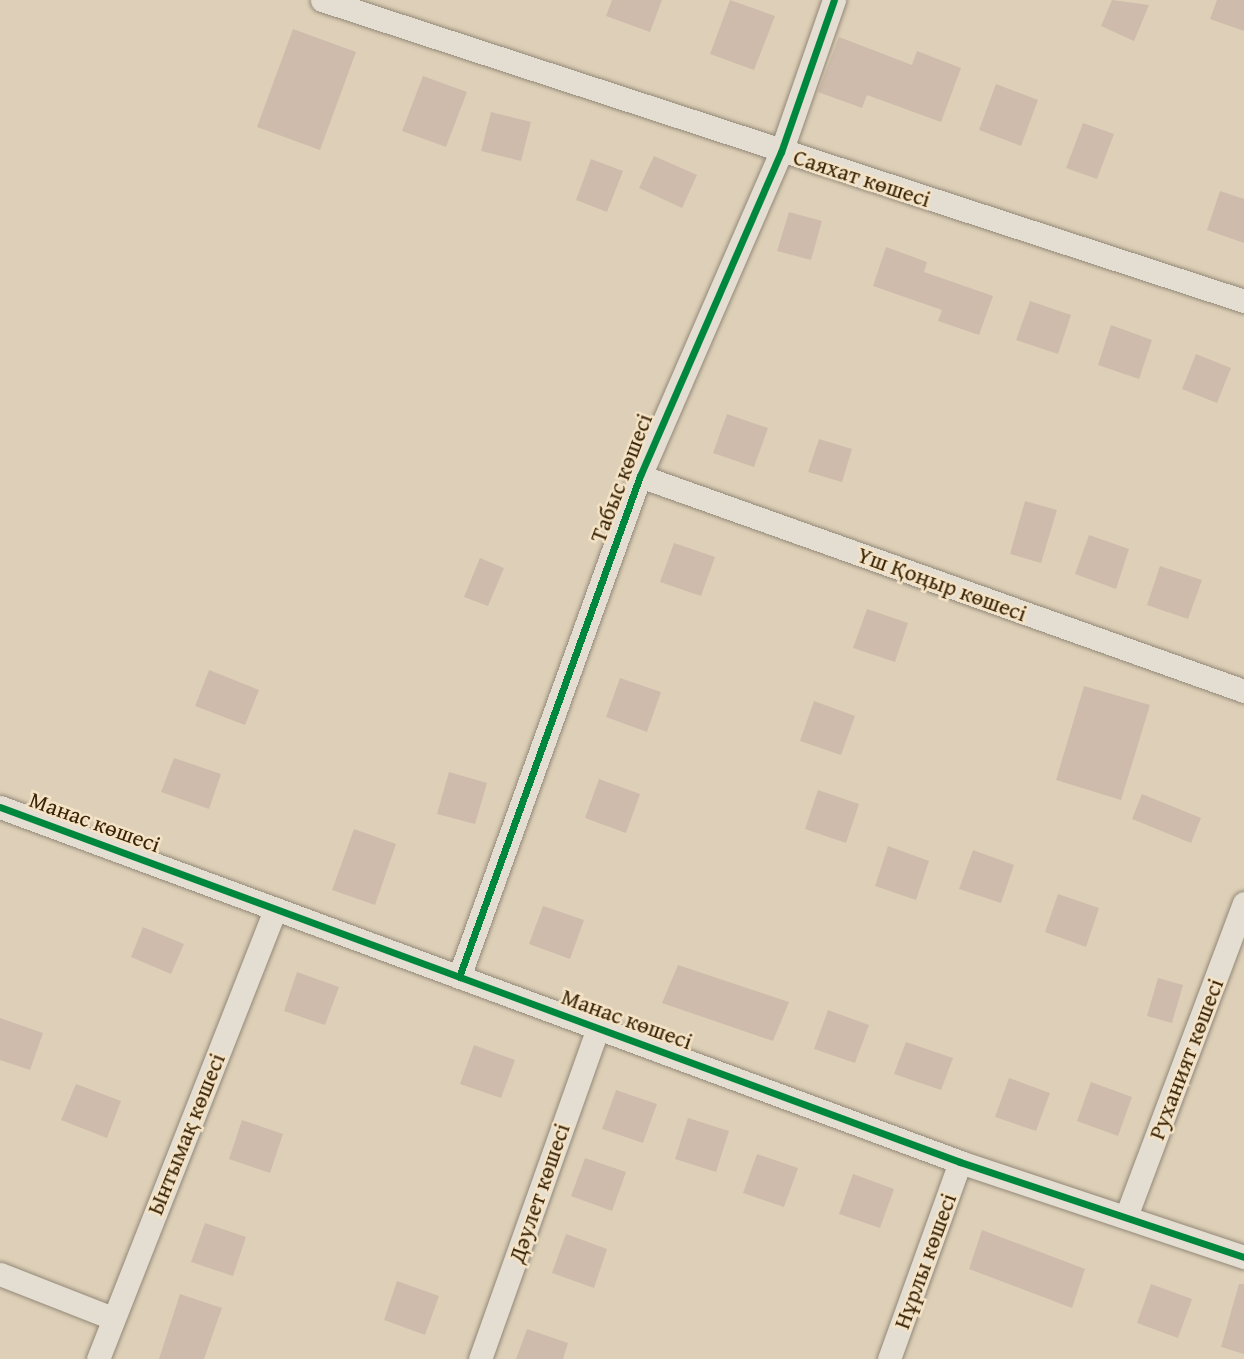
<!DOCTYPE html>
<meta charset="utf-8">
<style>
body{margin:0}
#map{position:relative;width:1244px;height:1359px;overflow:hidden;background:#ded0b8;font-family:"Gentium Book Plus",serif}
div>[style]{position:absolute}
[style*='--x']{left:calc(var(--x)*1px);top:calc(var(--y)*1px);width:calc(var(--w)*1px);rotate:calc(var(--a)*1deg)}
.building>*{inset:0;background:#cebbab}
.roads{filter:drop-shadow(0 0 2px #938877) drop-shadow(0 0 2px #938877)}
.minor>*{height:23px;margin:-11.5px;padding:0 11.5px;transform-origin:11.5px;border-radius:11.5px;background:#e4ddd1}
.cycleway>*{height:7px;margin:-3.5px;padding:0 3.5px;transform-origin:3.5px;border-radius:3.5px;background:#00873e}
span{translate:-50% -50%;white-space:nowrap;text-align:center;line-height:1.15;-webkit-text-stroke:5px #f4e3c6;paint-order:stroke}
.street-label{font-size:23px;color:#3b2406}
</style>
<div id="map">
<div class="building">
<i style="clip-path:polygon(612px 0,662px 0,650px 32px,606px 16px)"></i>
<i style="clip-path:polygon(730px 0,775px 16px,754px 70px,710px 54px)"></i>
<i style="clip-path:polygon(1112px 0,1149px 5px,1134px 41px,1101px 26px)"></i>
<i style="clip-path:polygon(1217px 0,1244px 0,1244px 31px,1210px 19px)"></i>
<i style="clip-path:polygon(293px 29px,356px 52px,320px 150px,257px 127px)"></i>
<i style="clip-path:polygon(839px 37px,912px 65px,917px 51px,961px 68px,941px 122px,867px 95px,862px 108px,818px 92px)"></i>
<i style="clip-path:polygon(423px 76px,467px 92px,446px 147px,402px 131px)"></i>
<i style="clip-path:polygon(996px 84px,1038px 100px,1021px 146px,979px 130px)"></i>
<i style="clip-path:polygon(491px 112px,531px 122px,521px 161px,481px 151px)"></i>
<i style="clip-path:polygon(1083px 123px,1114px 134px,1097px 179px,1066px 168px)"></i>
<i style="clip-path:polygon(654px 156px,697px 175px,682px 208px,639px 188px)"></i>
<i style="clip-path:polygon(591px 159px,623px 171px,607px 212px,576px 200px)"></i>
<i style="clip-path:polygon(1220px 191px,1244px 199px,1244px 243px,1207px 230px)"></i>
<i style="clip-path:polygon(789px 212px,822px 221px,811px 260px,777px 251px)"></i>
<i style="clip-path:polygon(886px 247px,927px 262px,924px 272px,993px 296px,979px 335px,938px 321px,942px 310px,873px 286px)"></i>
<i style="clip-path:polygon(1030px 301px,1071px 315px,1058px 354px,1016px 340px)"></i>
<i style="clip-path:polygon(1111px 325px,1152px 340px,1139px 379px,1098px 365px)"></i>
<i style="clip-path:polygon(1196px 354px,1231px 368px,1217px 403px,1182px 389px)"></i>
<i style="clip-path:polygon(727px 414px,768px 428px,754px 467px,713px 453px)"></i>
<i style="clip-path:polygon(819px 439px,852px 449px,842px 482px,808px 472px)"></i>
<i style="clip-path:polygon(1025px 501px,1057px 510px,1041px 563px,1010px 554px)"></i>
<i style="clip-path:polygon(1089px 535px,1129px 549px,1116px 589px,1075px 574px)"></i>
<i style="clip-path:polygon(674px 543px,715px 557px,701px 596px,660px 582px)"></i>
<i style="clip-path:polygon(480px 558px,504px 568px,488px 606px,464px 597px)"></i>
<i style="clip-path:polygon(1160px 566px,1202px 580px,1188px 619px,1147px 605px)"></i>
<i style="clip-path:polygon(867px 609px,908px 623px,895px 662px,853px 648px)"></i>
<i style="clip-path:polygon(209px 670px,259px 690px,245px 725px,195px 706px)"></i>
<i style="clip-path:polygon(620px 678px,661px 692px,647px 732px,606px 717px)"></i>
<i style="clip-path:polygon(1084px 686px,1150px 705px,1121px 800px,1056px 780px)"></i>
<i style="clip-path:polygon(814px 701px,855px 716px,841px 755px,800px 741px)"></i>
<i style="clip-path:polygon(174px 758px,221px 774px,209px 809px,161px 792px)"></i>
<i style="clip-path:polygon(449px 772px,487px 783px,475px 824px,437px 814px)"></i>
<i style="clip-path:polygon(599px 779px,640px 794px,626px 833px,585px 818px)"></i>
<i style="clip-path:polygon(818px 790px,859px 804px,846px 843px,805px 829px)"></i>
<i style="clip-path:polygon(1142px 794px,1201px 818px,1191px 843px,1132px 819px)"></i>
<i style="clip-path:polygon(354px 829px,396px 844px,375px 905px,332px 890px)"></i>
<i style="clip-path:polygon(888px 846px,929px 861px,916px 900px,875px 886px)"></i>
<i style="clip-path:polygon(973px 850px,1014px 865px,1001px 903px,959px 889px)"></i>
<i style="clip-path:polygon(1058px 894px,1099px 908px,1086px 947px,1045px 932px)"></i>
<i style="clip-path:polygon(543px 906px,584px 920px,570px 959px,529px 944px)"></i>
<i style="clip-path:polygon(143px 927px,184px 944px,171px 974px,131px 957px)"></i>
<i style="clip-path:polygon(678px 965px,789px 1002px,773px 1041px,662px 1003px)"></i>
<i style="clip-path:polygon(297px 972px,339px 987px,325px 1025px,284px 1011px)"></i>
<i style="clip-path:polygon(1158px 978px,1183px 985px,1172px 1023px,1147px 1016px)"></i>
<i style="clip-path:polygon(828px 1010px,869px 1025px,855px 1063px,814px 1049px)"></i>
<i style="clip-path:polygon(0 1018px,43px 1033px,30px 1070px,0 1060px)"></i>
<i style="clip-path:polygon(906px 1042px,953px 1058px,941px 1090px,894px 1074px)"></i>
<i style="clip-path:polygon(474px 1045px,515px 1060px,501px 1098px,460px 1084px)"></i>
<i style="clip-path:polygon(1009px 1078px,1050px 1093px,1036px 1131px,995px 1117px)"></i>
<i style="clip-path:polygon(1091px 1082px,1132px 1097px,1118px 1136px,1077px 1121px)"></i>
<i style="clip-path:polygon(76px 1084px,121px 1101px,107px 1138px,61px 1120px)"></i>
<i style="clip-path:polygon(616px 1090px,657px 1104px,643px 1143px,602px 1129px)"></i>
<i style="clip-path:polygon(688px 1118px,729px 1131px,716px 1172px,675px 1159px)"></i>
<i style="clip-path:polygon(242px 1120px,283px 1134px,270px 1173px,229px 1159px)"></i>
<i style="clip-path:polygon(757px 1154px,798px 1168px,784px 1207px,743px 1193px)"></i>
<i style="clip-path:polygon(585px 1158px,626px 1172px,612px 1211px,571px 1196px)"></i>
<i style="clip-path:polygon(853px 1174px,894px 1189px,880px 1228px,839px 1214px)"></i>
<i style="clip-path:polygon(205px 1223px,246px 1237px,233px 1276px,191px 1262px)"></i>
<i style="clip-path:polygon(982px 1230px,1085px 1269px,1072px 1308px,969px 1269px)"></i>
<i style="clip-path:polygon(566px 1234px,607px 1249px,594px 1288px,552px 1273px)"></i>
<i style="clip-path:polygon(397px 1281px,439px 1296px,425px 1335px,384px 1320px)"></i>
<i style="clip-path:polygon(1151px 1284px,1192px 1299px,1178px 1338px,1137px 1323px)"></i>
<i style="clip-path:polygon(1239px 1284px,1244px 1284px,1244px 1354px,1221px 1347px)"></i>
<i style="clip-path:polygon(180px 1294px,222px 1308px,204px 1359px,159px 1359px)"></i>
<i style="clip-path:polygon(527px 1329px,568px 1343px,563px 1359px,516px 1359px)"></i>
</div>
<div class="roads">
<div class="minor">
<i style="--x:322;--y:0;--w:970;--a:18.08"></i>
<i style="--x:640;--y:476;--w:641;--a:19.59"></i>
<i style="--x:0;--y:807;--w:1024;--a:20.29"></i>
<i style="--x:960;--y:1162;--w:299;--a:18.5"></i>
<i style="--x:459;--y:977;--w:533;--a:-70.14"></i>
<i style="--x:640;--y:476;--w:353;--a:-66.5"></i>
<i style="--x:781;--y:152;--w:161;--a:-70.8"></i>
<i style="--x:1127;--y:1214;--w:332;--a:-69.4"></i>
<i style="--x:0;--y:1274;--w:120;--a:21.4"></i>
<i style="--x:98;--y:1359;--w:484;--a:-68.5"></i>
<i style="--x:480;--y:1359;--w:351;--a:-70.4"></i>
<i style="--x:889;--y:1359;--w:209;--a:-70.2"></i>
</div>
</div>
<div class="cycleway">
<i style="--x:0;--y:807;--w:1024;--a:20.29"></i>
<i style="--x:960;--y:1162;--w:299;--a:18.5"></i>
<i style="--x:459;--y:977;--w:533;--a:-70.14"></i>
<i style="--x:640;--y:476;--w:353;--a:-66.5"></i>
<i style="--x:781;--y:152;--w:161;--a:-70.8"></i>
</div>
<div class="street-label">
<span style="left:862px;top:178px;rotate:18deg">Саяхат көшесі</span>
<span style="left:621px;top:478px;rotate:-69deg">Табыс көшесі</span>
<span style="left:942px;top:584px;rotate:20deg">Үш Қоңыр көшесі</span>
<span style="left:95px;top:822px;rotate:20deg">Манас көшесі</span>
<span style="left:627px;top:1019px;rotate:20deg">Манас көшесі</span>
<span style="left:1186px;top:1059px;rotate:-69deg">Руханият көшесі</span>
<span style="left:186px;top:1134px;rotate:-68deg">Ынтымақ көшесі</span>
<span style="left:539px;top:1193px;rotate:-71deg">Дәулет көшесі</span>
<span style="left:925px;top:1261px;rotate:-70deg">Нұрлы көшесі</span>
</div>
</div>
